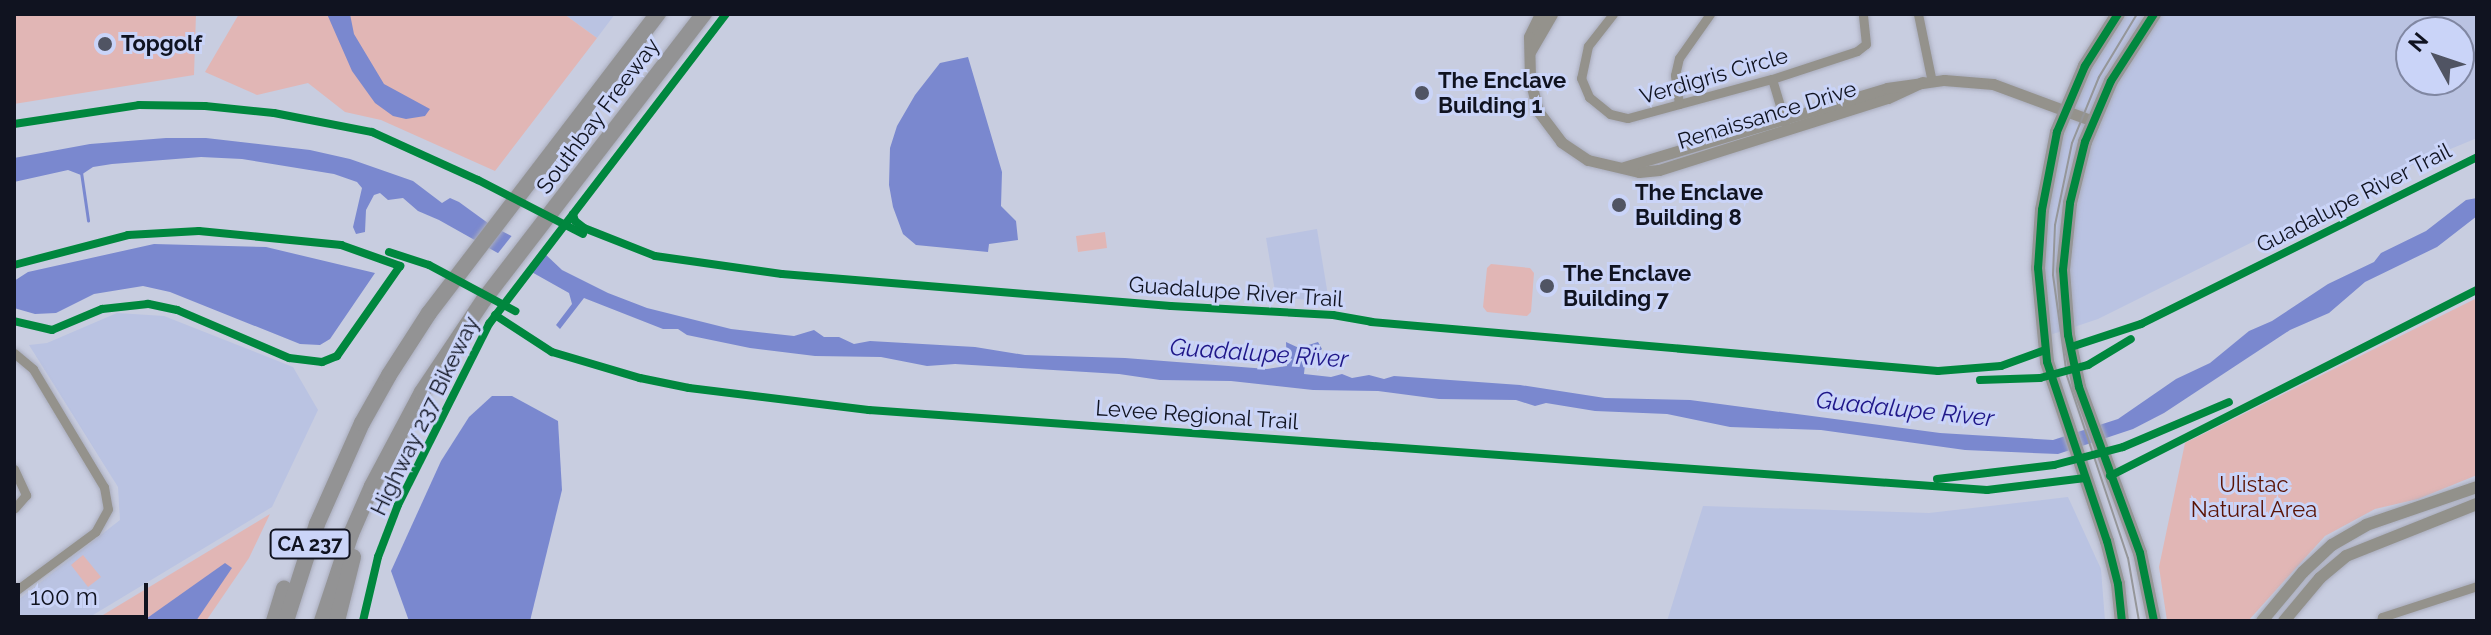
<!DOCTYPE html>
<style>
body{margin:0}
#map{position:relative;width:2491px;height:635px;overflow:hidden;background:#c8cde0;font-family:Raleway,sans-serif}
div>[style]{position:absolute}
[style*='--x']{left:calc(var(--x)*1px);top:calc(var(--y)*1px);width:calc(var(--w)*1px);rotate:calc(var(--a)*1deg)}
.built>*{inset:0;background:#bac3e2}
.green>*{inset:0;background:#e1b6b5}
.water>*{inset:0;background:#7a88cf}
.pier>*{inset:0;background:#c8cde0}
.stream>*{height:3px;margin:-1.5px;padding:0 1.5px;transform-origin:1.5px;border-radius:1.5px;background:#7a88cf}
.roads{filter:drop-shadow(0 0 2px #a9acbc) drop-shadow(0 0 2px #a9acbc)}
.minor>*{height:9px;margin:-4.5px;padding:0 4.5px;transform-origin:4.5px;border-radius:4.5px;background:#94928c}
.tertiary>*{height:11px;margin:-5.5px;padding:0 5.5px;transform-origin:5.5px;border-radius:5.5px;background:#94928c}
.secondary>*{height:12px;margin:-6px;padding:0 6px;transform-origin:6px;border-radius:6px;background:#92918b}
.primary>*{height:14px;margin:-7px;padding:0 7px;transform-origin:7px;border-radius:7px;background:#969696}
.motorway>*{height:16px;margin:-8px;padding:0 8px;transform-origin:8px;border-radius:8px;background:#939394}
.tram>*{height:2px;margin:-1px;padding:0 1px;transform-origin:1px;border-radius:1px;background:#959699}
.cycleway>*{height:8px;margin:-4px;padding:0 4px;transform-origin:4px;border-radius:4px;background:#00873e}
.dots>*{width:22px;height:22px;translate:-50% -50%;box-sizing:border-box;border:4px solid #cad4f8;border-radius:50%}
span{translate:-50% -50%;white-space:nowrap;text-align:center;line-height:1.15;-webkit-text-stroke:6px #cad4f8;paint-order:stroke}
.shield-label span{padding:2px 6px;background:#cad4f8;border:2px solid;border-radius:6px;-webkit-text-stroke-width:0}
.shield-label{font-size:20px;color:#101320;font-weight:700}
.poi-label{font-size:22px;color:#101320;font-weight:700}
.left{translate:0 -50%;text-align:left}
.street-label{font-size:22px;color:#101320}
.park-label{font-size:22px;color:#5a1305}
.water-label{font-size:24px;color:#1f1789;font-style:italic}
.frame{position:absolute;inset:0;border:16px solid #101320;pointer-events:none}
.north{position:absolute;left:2395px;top:16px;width:80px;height:80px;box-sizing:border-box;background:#cad4f8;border:2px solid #8087a2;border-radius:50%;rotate:310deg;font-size:22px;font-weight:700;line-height:32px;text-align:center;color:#101320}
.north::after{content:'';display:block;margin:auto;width:28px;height:36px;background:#505463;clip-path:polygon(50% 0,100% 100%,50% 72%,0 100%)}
.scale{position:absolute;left:16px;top:583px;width:132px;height:36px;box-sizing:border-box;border:4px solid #101320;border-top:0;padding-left:10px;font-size:24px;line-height:28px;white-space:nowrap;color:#101320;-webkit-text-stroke:6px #cad4f8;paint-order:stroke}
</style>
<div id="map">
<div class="built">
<i style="clip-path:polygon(564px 14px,615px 14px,597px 38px)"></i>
<i style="clip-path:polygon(evenodd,2118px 14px,2477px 14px,2477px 138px,2383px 177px,2098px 319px,2044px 337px,2042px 207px,2065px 111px,2118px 14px,2411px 32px,2459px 32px,2459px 80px,2411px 80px,2411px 32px)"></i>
<i style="clip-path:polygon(1317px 229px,1329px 302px,1276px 297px,1266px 238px)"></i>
<i style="clip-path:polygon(117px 313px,164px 316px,293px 367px,318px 410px,272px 507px,83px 621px,14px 621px,14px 603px,120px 520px,118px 487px,29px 345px,47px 343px)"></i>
<i style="clip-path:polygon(2068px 497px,2101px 569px,2105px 621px,1667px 621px,1703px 506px,1929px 513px)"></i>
</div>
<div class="green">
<i style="clip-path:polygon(14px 14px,196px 14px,194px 75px,14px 104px)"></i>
<i style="clip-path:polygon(239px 14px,564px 14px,597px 38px,495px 171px,381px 120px,345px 112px,308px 83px,257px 95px,205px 72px)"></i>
<i style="clip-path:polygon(1105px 232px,1107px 248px,1078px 252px,1076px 236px)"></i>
<i style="clip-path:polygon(1491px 264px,1530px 268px,1534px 273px,1531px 312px,1527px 316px,1487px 312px,1483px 307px,1487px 268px)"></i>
<i style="clip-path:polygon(2477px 298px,2477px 475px,2418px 499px,2375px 509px,2325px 536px,2248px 621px,2167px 621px,2159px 567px,2185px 443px)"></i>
<i style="clip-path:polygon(270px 514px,249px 558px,206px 621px,93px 621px)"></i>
<i style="clip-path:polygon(83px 555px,101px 577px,88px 587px,71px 565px)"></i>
</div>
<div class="water">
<i style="clip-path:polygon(327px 14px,350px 14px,354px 34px,384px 84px,430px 109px,425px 116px,406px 119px,393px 116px,375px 103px,352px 71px)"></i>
<i style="clip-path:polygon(968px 57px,1002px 172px,1001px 206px,1016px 221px,1018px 240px,989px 244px,988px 252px,916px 245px,903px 234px,893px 207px,889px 185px,890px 148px,897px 126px,915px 95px,940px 63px)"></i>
<i style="clip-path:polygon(166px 138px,206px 138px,310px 150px,350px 159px,413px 181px,442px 203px,450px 198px,459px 202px,492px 226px,543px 252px,562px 270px,608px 293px,647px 308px,731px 329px,794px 336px,814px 330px,824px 337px,839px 337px,854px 344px,870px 341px,975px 347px,1025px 355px,1125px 358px,1267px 369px,1287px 366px,1286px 342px,1299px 348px,1318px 342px,1322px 349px,1305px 364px,1304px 374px,1331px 377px,1342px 374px,1352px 378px,1369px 375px,1384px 379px,1394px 376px,1520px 385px,1605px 398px,1690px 400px,1940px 433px,2053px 440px,2118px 419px,2176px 379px,2210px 363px,2249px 331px,2272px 321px,2328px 284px,2374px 262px,2381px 253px,2426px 231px,2466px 200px,2477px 198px,2477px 216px,2437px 247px,2365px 282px,2329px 313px,2290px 330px,2164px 413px,2133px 429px,2058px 454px,1965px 450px,1821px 430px,1730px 427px,1667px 414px,1595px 411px,1546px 403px,1535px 406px,1516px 400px,1439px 399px,1378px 391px,1313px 390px,1231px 381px,1160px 380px,1119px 374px,955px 364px,927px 366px,881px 357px,815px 356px,750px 348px,687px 335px,678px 329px,663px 329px,584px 298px,560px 329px,556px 325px,572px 304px,569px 293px,439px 220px,418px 211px,403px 198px,388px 200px,380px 193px,374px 195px,366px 210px,365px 232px,356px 234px,353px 227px,362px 188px,357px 182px,334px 174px,242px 159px,201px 157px,112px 164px,93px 167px,81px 175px,68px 170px,14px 182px,14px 158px,90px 144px)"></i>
<i style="clip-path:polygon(154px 244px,266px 247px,375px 273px,330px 339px,320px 345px,300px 344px,170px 292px,143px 286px,94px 294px,56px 313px,35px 314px,14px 308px,14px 281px,28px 272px)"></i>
<i style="clip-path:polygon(492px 396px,512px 396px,558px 421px,562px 490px,530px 621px,409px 621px,391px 571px,441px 461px,469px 417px)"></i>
<i style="clip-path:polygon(225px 563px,232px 568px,196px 621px,143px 621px)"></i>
</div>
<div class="pier">
<i style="clip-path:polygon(514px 233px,548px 251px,528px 277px,495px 257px)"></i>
</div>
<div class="stream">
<i style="--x:81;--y:172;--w:49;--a:81.7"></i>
</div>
<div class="roads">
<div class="minor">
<i style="--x:1613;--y:14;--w:41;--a:128"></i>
<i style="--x:1588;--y:46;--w:33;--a:102"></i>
<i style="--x:1581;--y:78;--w:21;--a:67"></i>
<i style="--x:1589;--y:97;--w:27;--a:39"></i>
<i style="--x:1610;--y:114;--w:18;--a:13"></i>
<i style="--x:1628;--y:118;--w:149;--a:-15.2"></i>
<i style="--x:1772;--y:79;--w:89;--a:-18.2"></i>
<i style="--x:1857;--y:51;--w:11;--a:-38"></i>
<i style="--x:1866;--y:44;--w:30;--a:-96"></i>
<i style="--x:1918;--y:14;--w:69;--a:78.4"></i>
<i style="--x:1772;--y:79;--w:45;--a:73.2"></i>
<i style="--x:1679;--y:104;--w:29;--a:-98"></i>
<i style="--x:1675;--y:75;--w:17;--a:-77"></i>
<i style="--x:1679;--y:58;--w:54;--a:-54.8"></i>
<i style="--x:14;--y:353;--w:25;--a:40"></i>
<i style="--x:33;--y:369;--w:138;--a:59"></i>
<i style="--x:104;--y:487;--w:22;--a:80"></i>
<i style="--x:108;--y:509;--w:26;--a:119"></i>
<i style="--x:95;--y:532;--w:101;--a:143.5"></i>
<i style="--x:14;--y:469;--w:29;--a:65"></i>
<i style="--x:26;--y:495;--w:18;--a:131"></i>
<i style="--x:2381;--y:621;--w:4;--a:-76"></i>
<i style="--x:2382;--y:617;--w:100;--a:-18.1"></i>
</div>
<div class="tertiary">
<i style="--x:1540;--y:14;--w:25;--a:116"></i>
<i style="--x:1529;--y:37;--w:42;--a:88.6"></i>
<i style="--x:1530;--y:79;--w:33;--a:76"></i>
<i style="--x:1538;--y:111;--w:39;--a:53"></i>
<i style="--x:1561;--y:142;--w:32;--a:34"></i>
<i style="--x:1588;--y:160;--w:52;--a:13.2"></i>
<i style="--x:1639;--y:172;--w:20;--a:-6"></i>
<i style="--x:1659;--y:170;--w:240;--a:-17.5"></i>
<i style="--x:1888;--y:98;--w:38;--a:-25"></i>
<i style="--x:1530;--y:52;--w:44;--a:-59.9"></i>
<i style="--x:1624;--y:167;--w:275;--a:-16.7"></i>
<i style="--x:1887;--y:88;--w:58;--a:-8"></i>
<i style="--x:1944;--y:80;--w:49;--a:4.7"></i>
<i style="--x:1993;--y:84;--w:107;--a:20.3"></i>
</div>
<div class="secondary">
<i style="--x:2262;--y:621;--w:64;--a:-50.1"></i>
<i style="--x:2303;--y:572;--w:40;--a:-43"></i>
<i style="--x:2332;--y:545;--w:39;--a:-30"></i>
<i style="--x:2366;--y:525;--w:117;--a:-18.9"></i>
<i style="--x:2284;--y:621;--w:56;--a:-50.1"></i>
<i style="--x:2320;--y:578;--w:34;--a:-40"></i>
<i style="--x:2346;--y:556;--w:141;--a:-21.7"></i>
</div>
<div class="primary">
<i style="--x:2118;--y:14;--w:62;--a:122.4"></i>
<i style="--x:2085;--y:66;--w:72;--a:113"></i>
<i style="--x:2057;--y:132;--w:79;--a:100.9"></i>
<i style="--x:2042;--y:210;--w:58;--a:93.9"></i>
<i style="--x:2038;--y:268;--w:94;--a:84.5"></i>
<i style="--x:2047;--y:362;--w:189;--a:71.5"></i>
<i style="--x:2107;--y:541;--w:44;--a:75.7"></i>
<i style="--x:2118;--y:584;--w:37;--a:84"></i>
<i style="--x:2154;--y:621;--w:69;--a:-101.6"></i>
<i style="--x:2140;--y:553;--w:177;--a:-110.2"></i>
<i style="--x:2079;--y:387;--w:53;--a:-101.9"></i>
<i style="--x:2068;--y:335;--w:65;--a:-94.4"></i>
<i style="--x:2063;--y:270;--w:67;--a:-84"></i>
<i style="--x:2070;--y:203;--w:63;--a:-76.2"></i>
<i style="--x:2085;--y:142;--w:66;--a:-66.9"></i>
<i style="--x:2111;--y:81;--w:80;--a:-57.3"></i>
</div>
<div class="motorway">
<i style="--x:274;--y:621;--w:34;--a:-73"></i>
<i style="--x:286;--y:621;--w:102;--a:-72.3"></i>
<i style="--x:317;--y:524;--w:111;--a:-66"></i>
<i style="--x:362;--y:423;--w:55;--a:-60.6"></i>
<i style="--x:389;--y:375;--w:74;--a:-57.2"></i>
<i style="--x:429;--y:313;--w:377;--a:-52.6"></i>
<i style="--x:322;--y:621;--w:92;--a:-71.6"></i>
<i style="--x:351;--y:534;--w:52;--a:-66.4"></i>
<i style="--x:372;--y:486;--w:106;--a:-62"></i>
<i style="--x:422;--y:392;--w:113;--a:-56.2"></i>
<i style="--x:485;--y:298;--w:359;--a:-52.4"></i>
<i style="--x:337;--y:621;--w:66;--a:-76"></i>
</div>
</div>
<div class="tram">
<i style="--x:2137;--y:14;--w:74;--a:121.1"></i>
<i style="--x:2099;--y:77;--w:71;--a:112.2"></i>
<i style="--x:2072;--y:143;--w:84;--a:101.7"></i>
<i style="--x:2055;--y:225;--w:50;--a:92.3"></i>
<i style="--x:2053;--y:275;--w:102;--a:82.1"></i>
<i style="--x:2067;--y:376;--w:192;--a:71.5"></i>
<i style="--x:2128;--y:558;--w:64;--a:80.1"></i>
</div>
<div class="cycleway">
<i style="--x:2118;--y:14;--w:62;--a:122.4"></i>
<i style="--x:2085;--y:66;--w:72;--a:113"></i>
<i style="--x:2057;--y:132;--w:79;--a:100.9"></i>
<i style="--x:2042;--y:210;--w:58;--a:93.9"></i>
<i style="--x:2038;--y:268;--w:94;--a:84.5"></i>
<i style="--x:2047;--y:362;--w:189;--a:71.5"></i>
<i style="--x:2107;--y:541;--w:44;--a:75.7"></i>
<i style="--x:2118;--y:584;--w:37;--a:84"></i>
<i style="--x:14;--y:124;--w:126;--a:-8.6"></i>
<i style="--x:139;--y:105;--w:66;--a:0.9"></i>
<i style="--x:205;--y:106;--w:69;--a:5.8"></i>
<i style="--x:274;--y:113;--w:100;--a:11"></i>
<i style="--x:372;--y:132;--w:116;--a:24.4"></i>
<i style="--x:478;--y:180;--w:118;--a:27.2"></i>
<i style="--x:573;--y:214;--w:7;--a:74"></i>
<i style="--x:575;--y:221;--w:11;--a:38"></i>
<i style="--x:584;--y:228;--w:76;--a:21.5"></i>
<i style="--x:655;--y:256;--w:128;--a:8.1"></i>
<i style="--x:782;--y:274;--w:390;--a:4.7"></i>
<i style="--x:1171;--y:306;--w:162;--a:3.2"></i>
<i style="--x:1333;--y:315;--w:39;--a:10"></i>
<i style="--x:1371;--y:322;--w:569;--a:4.94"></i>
<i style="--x:1938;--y:371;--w:63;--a:-4.5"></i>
<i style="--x:2001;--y:366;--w:47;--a:-20"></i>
<i style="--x:389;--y:252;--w:42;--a:18"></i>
<i style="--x:429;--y:265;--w:98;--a:28.1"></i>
<i style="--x:14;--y:265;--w:118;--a:-14.7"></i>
<i style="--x:128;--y:235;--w:71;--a:-3.2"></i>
<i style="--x:199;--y:231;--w:143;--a:5.6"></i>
<i style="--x:341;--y:245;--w:63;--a:19.6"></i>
<i style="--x:400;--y:266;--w:110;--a:125"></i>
<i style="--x:337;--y:356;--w:16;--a:158"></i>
<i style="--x:322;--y:362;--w:33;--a:-173"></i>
<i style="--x:289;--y:358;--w:122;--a:-156.8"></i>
<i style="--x:177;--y:310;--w:30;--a:-168"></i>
<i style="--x:148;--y:304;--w:46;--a:173.8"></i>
<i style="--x:102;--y:309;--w:54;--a:157.2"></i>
<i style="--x:52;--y:330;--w:39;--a:-167"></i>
<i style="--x:495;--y:315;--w:68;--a:33"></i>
<i style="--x:552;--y:352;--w:92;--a:16.5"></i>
<i style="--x:640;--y:378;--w:50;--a:11.5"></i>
<i style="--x:689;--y:388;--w:181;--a:7"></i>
<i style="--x:869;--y:410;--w:1121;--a:4.09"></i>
<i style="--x:1987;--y:490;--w:99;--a:-7"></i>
<i style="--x:2071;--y:347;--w:74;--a:-18.2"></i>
<i style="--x:2141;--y:324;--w:375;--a:-26.4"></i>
<i style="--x:1980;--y:380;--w:60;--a:-1.9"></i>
<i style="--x:2040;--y:378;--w:50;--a:-15.2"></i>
<i style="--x:2088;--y:365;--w:50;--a:-31.2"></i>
<i style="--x:2110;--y:476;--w:411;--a:-26.9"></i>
<i style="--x:1937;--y:479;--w:118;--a:-6.8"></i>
<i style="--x:2054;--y:465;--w:71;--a:-14.6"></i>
<i style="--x:2123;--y:447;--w:115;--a:-23"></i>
<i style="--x:363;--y:621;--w:66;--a:-76.8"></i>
<i style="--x:378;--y:557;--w:56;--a:-69"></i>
<i style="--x:398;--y:505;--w:203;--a:-63.3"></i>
<i style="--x:489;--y:324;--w:390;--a:-52.6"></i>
<i style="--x:2154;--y:621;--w:69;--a:-101.6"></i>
<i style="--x:2140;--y:553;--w:177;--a:-110.2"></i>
<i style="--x:2079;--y:387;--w:53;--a:-101.9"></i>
<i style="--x:2068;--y:335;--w:65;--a:-94.4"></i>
<i style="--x:2063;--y:270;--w:67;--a:-84"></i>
<i style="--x:2070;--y:203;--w:63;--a:-76.2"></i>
<i style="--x:2085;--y:142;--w:66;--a:-66.9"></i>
<i style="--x:2111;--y:81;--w:80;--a:-57.3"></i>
</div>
<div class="dots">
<i style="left:105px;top:44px;background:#505463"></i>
<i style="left:1422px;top:93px;background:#505463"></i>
<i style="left:1619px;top:205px;background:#505463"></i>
<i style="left:1547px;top:286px;background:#505463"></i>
</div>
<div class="shield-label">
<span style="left:310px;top:544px">CA 237</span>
</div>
<div class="poi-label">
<span class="left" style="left:121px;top:44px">Topgolf</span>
<span class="left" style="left:1438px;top:93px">The Enclave<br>Building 1</span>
<span class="left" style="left:1635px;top:205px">The Enclave<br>Building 8</span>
<span class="left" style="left:1563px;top:286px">The Enclave<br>Building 7</span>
</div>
<div class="street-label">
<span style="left:1714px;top:76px;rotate:-16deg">Verdigris Circle</span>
<span style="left:1767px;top:115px;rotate:-17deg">Renaissance Drive</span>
<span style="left:598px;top:116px;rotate:-53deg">Southbay Freeway</span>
<span style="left:2354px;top:198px;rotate:-27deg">Guadalupe River Trail</span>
<span style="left:1236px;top:292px;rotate:4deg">Guadalupe River Trail</span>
<span style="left:1197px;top:415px;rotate:4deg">Levee Regional Trail</span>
<span style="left:425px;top:416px;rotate:-64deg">Highway 237 Bikeway</span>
</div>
<div class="park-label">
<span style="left:2254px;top:497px">Ulistac<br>Natural Area</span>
</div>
<div class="water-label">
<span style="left:1259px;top:353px;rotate:4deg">Guadalupe River</span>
<span style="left:1905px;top:409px;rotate:6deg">Guadalupe River</span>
</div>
<div class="frame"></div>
<div class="north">N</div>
<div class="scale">100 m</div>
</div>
